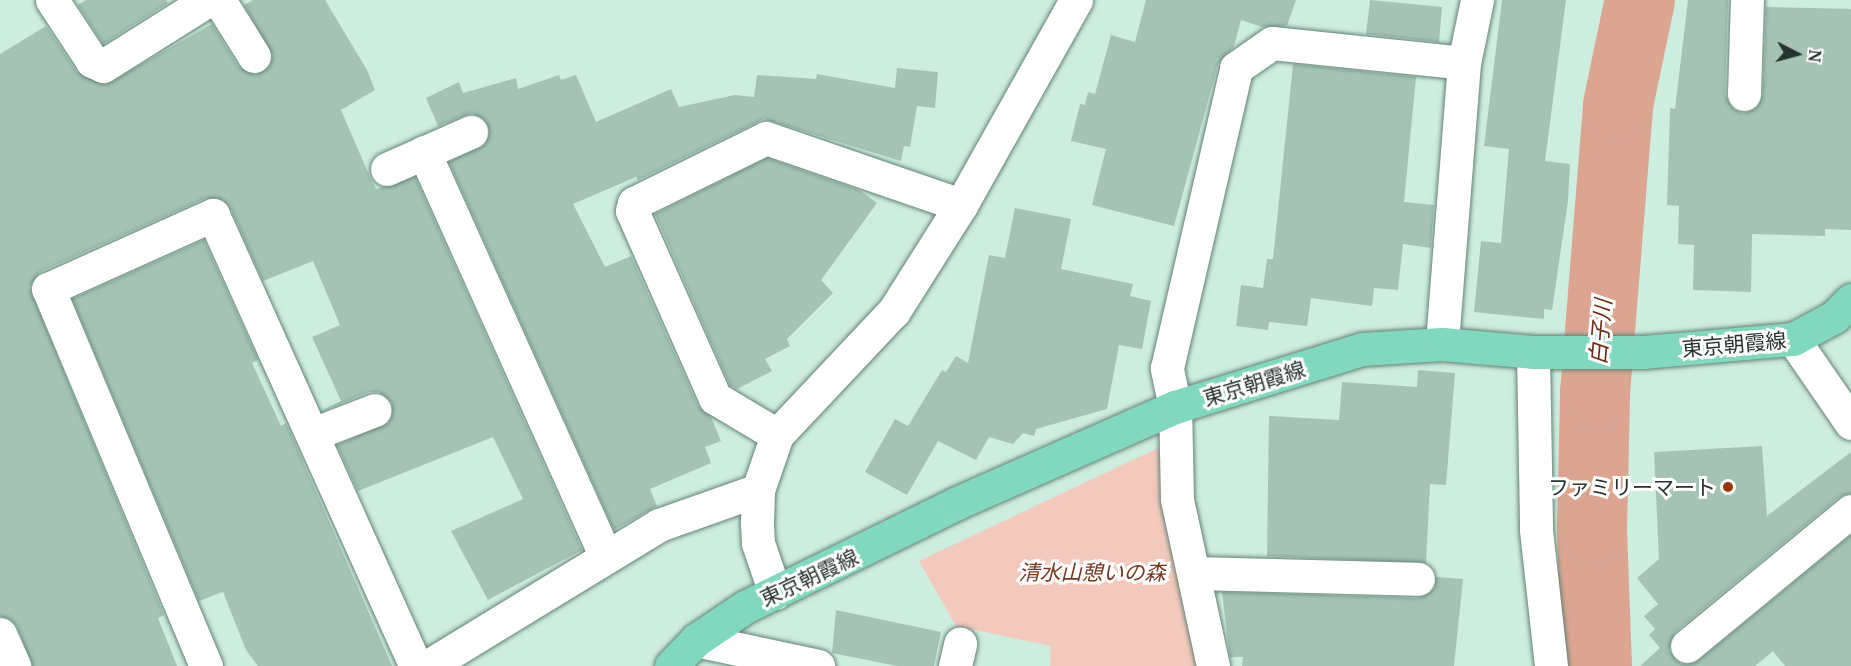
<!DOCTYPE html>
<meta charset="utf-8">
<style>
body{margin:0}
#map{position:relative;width:1851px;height:666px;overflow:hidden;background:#cdeddf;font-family:"Noto Serif","Noto Sans JP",serif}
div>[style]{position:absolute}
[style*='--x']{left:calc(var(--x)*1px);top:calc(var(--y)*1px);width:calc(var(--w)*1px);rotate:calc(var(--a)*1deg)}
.green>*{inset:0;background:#f2c9bc}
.river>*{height:70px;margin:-35px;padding:0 35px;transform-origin:35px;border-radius:35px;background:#dba592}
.building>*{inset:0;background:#a4c3b5}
.roads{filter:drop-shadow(0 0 2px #648175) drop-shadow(0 0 2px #648175)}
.minor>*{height:33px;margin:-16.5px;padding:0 16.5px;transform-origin:16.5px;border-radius:16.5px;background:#fff}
.major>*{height:33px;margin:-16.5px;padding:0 16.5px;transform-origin:16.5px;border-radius:16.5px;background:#82d8be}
.dots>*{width:16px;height:16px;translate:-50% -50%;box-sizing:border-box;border:3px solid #fff;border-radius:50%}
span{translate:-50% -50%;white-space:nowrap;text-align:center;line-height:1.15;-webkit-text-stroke:6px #fff;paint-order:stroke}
.street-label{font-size:21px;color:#26322d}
.poi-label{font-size:21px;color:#26322d}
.right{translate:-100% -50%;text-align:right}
.park-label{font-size:21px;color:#78361e;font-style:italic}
.water-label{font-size:22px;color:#6c2a13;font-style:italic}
.north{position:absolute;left:1767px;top:24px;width:60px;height:60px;-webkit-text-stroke:4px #fff;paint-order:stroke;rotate:96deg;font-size:16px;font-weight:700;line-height:24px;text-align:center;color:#26322d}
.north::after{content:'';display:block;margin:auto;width:21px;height:27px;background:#26322d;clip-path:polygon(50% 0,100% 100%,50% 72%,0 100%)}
</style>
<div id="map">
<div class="green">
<i style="clip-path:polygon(1158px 448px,1200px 666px,1050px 666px,1051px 646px,956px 626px,919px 561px)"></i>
</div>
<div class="river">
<i style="--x:1597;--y:666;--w:137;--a:-92.1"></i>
<i style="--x:1592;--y:529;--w:136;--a:-88.7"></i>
<i style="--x:1595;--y:393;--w:289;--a:-85.4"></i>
<i style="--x:1618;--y:105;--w:107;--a:-78.2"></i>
</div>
<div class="building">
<i style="clip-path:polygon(86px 0,166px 0,168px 3px,103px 44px,78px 5px)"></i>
<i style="clip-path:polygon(253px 0,325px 0,367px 70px,375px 90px,341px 110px,370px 177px,376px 189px,415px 177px,582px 550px,488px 600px,451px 531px,523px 499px,493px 437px,358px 491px,337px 445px,389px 422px,392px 403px,378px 392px,369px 392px,322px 411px,341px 401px,312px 337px,340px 325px,313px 261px,263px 281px,230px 207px,223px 200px,206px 198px,40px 272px,29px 287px,164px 615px,158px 618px,177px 666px,32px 666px,17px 626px,0 616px,0 54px,46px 26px,77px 72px,105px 85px,212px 24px,238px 66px,255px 75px,270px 65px,273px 56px,244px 5px)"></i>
<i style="clip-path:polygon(1146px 0,1296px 0,1287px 26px,1262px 27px,1241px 20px,1234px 46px,1218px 64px,1174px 226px,1092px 205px,1106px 149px,1071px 141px,1080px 104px,1085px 105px,1088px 92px,1095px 94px,1111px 35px,1135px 42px)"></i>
<i style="clip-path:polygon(1370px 0,1442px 7px,1439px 42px,1366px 34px)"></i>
<i style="clip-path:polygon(1502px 0,1566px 0,1545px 161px,1570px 164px,1568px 201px,1552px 310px,1544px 309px,1544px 319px,1474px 312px,1481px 241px,1501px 243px,1509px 149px,1484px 146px)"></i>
<i style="clip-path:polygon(1688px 0,1728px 0,1725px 94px,1734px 110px,1743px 113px,1753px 110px,1763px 95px,1766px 7px,1851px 9px,1851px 230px,1825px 229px,1825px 236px,1752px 234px,1751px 292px,1693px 290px,1694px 245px,1678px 244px,1679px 206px,1667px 205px,1670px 108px,1675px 109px)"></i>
<i style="clip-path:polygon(1293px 64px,1416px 77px,1404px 202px,1434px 205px,1431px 248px,1403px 244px,1398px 290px,1374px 288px,1372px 306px,1311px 298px,1307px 326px,1269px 322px,1268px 330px,1236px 326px,1241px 285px,1263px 288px,1267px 259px,1273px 259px)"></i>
<i style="clip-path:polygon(897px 68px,938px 72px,935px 108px,917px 106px,910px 147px,904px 146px,901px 161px,764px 119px,638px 180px,636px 177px,573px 204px,605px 267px,631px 256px,698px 406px,711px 417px,721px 441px,705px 447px,711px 463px,650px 489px,657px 506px,614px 530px,449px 162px,486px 144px,488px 125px,472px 113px,438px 126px,426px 98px,459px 82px,463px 93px,516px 78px,518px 89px,559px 75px,561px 80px,576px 75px,596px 122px,671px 89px,679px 107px,735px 95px,754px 97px,757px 75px,816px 79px,817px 74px,895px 88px)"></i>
<i style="clip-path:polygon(767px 158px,859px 190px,877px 203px,821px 280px,833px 293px,787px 339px,790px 346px,765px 359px,772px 371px,737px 389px,730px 385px,655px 214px)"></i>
<i style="clip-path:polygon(1015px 208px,1071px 219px,1061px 269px,1133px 284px,1130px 296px,1151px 301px,1142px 349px,1119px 345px,1107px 409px,1036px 429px,1034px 436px,1023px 433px,1013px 444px,989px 437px,976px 460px,938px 441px,907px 495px,865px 472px,895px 419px,908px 426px,942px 370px,946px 372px,956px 356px,968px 363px,989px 255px,1005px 258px)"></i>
<i style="clip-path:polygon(204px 240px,258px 360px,252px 363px,281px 426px,286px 423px,392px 666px,258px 666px,246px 650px,223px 592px,199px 601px,72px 299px)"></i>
<i style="clip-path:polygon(1418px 370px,1455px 373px,1446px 485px,1430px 484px,1426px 563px,1267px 556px,1269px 416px,1339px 420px,1342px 382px,1417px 387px)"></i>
<i style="clip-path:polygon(1762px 446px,1767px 516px,1851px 452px,1851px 493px,1839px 497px,1675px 632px,1669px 650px,1681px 664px,1699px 660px,1851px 535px,1851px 666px,1785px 666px,1773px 651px,1755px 666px,1640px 666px,1660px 648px,1649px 635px,1655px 629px,1644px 616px,1658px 604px,1637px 578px,1659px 559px,1654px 452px)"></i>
<i style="clip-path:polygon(1436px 577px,1463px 579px,1454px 666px,1242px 666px,1243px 657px,1230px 657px,1222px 592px,1418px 598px,1434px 589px)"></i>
<i style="clip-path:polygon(836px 610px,941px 632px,934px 666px,897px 666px,832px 653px)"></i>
</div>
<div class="roads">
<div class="minor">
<i style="--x:52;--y:0;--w:73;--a:56.7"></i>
<i style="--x:92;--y:61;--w:12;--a:24"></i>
<i style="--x:103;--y:66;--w:124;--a:-32.2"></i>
<i style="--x:219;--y:0;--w:66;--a:58"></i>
<i style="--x:1464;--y:63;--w:64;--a:-78.3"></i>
<i style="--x:1744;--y:94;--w:94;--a:-88.2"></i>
<i style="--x:424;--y:152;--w:442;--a:65.8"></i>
<i style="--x:387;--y:169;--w:92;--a:-23.8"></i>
<i style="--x:1793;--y:339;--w:102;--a:55.4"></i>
<i style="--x:1533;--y:352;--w:178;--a:89"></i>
<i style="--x:1536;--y:530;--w:137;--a:83.7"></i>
<i style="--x:313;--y:434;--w:66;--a:-21.2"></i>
<i style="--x:777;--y:435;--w:72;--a:-149.2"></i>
<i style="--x:715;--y:398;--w:205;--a:-113.9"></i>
<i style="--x:632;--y:211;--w:8;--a:-76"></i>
<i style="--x:634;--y:203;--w:147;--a:-26.2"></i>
<i style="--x:766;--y:138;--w:206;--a:19"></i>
<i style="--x:1194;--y:573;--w:224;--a:1.5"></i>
<i style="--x:775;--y:593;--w:53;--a:-108.8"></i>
<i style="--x:758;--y:543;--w:21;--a:-93"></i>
<i style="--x:757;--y:522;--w:32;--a:-88"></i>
<i style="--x:758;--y:490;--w:58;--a:-70.9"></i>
<i style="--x:777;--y:435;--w:170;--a:-46.7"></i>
<i style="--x:894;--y:311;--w:125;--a:-57.7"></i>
<i style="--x:961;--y:205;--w:235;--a:-60.7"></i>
<i style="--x:0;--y:634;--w:35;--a:66"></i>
<i style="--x:696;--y:640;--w:125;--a:12"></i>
<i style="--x:1687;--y:646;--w:212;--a:-39.5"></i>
<i style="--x:206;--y:666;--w:409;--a:-112.7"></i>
<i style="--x:48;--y:289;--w:181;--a:-24.2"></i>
<i style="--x:213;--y:215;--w:495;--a:65.8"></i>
<i style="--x:428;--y:666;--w:271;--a:-31.4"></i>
<i style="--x:659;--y:525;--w:105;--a:-19.5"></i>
<i style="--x:955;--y:666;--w:23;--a:-77"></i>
<i style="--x:1213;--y:666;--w:171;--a:-102.2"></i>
<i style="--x:1177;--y:499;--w:92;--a:-91.2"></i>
<i style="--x:1175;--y:407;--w:40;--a:-102"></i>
<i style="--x:1167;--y:368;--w:308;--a:-77"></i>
<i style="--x:1236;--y:68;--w:44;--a:-34.8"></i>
<i style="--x:1272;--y:43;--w:193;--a:5.9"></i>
<i style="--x:1464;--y:63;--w:282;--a:94.5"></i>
</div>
<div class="major">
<i style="--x:671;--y:666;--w:36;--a:-46"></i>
<i style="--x:696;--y:640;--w:59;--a:-34"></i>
<i style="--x:745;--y:607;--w:236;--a:-26.1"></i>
<i style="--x:957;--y:503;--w:238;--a:-23.8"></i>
<i style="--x:1175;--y:407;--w:196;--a:-17.2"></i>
<i style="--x:1362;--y:349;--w:80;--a:-3.6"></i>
<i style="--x:1442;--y:344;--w:91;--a:5"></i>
<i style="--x:1533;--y:352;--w:110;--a:0"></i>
<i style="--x:1643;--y:352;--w:151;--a:-5"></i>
<i style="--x:1793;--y:339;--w:47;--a:-28.2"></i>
<i style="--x:1834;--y:317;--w:24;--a:-45"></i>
</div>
</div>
<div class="dots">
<i style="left:1728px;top:487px;background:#993407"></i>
</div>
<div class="street-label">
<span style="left:1734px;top:344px;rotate:-5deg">東京朝霞線</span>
<span style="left:1254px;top:383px;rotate:-17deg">東京朝霞線</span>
<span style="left:809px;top:577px;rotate:-25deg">東京朝霞線</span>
</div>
<div class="poi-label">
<span class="right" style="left:1716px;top:487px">ファミリーマート</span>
</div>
<div class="park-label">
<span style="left:1092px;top:572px">清水山憩いの森</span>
</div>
<div class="water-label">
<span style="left:1600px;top:332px;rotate:-85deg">白子川</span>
</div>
<div class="north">N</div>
</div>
